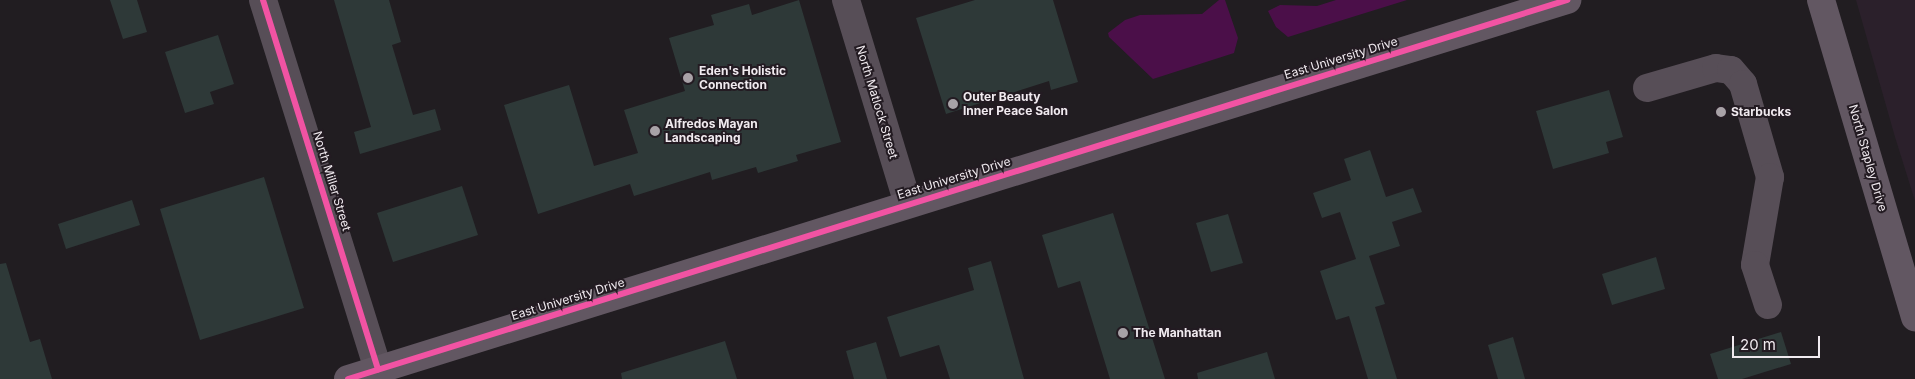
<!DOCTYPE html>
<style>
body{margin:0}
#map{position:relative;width:1915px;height:379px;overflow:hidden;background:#211d21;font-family:Inter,sans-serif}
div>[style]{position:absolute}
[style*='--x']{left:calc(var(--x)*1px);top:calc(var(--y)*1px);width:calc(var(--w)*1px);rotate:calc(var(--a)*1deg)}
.built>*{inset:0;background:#2b202b}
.green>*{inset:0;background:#4b0f49}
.building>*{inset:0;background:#2e3938}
.minor>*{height:28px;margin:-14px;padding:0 14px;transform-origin:14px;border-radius:14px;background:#574e57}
.major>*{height:28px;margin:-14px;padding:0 14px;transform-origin:14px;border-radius:14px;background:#625762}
.cycleway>*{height:6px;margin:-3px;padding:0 3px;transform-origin:3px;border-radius:3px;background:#f153a3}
.dots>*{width:14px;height:14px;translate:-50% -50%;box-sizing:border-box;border:2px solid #231b22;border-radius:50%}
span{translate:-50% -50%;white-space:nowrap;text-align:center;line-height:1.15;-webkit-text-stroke:4px #231b22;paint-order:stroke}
.street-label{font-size:12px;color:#f0eaef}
.poi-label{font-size:12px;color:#f0eaef;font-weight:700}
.left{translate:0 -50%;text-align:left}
.scale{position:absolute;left:1732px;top:336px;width:88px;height:22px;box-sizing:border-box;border:2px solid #f0eaef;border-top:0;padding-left:6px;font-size:15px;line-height:18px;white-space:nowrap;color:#f0eaef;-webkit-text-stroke:4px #231b22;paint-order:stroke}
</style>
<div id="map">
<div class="built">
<i style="clip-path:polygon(1856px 0,1915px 0,1915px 201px,1895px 137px)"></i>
</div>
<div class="green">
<i style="clip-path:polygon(1219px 0,1225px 0,1238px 38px,1234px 53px,1153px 79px,1109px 37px,1108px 33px,1125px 20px,1140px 15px,1202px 14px)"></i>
<i style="clip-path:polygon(1336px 0,1407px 0,1288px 37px,1276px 27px,1268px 11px,1280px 5px,1317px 6px)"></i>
</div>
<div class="building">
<i style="clip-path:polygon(110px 0,137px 0,147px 32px,123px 39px)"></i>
<i style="clip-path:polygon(334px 0,389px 0,401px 42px,392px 45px,413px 115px,435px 109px,441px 130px,360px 154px,354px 132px,371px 127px)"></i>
<i style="clip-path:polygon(799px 0,841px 142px,796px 155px,798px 161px,758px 173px,756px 167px,712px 180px,710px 172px,634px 196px,630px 184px,538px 214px,504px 105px,569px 85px,594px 166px,638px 153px,624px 110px,685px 91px,669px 38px,714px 25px,711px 15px,749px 4px,752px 15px)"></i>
<i style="clip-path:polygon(975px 0,1053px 0,1078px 82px,1051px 90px,1049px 81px,946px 114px,916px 18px)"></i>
<i style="clip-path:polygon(218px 35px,234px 84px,210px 92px,214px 104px,185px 113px,165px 52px)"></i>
<i style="clip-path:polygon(1609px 90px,1623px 137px,1606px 142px,1609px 153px,1553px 169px,1536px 111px)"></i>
<i style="clip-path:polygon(1370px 150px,1386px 197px,1413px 188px,1422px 212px,1392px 222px,1400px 246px,1369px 256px,1385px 304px,1375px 307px,1397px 379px,1368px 379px,1349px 316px,1336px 320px,1320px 271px,1356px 259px,1340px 212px,1322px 218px,1313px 193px,1351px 180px,1344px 159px)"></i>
<i style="clip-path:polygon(264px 177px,304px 308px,200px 340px,160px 209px)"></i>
<i style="clip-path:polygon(462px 186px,478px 235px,393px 262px,377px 213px)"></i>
<i style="clip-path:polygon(132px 200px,140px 225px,66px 249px,58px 224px)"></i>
<i style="clip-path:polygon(1113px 213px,1165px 379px,1110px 379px,1080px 281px,1058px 288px,1042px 235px)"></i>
<i style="clip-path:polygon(1228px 214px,1243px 263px,1211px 272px,1196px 223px)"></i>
<i style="clip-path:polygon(1656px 257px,1665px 289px,1612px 305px,1602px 274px)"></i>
<i style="clip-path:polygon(991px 261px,1024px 379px,950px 379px,939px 345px,900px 357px,887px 317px,974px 290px,968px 268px)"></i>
<i style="clip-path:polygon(6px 263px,30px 342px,40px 339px,52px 379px,0 379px,0 264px)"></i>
<i style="clip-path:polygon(1781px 332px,1791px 364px,1742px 379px,1718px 379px,1710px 354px)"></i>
<i style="clip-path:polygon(1513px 337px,1525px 379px,1498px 379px,1488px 345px)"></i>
<i style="clip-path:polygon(725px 341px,737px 379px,622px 379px,621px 373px)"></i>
<i style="clip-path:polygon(876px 342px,887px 379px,854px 379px,846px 351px)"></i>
<i style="clip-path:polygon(1267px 352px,1275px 379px,1198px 379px,1197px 373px)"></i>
</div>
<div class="minor">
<i style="--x:263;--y:0;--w:387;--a:72.7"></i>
<i style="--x:846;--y:0;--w:213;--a:73.1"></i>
<i style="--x:1647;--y:88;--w:72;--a:-16.2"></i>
<i style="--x:1716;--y:68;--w:15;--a:8"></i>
<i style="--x:1731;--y:70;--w:18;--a:49"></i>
<i style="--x:1743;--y:84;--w:97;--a:73.8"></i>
<i style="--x:1770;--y:177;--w:89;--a:99.7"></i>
<i style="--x:1755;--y:265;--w:42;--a:72"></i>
</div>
<div class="major">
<i style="--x:1821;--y:0;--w:331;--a:73.5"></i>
<i style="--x:348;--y:379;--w:1277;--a:-17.27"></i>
</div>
<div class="cycleway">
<i style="--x:263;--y:0;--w:387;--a:72.7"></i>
<i style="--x:348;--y:379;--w:1277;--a:-17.27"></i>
</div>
<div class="dots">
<i style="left:688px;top:78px;background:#a8a2a7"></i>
<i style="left:953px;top:104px;background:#a8a2a7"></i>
<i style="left:1721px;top:112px;background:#a8a2a7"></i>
<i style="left:655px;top:131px;background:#a8a2a7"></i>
<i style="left:1123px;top:333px;background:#a8a2a7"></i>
</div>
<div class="street-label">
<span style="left:1341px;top:58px;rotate:-17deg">East University Drive</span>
<span style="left:877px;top:102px;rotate:73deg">North Matlock Street</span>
<span style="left:1868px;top:158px;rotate:74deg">North Stapley Drive</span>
<span style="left:954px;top:178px;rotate:-17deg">East University Drive</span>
<span style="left:332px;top:181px;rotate:73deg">North Miller Street</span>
<span style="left:568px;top:299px;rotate:-17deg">East University Drive</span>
</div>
<div class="poi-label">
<span class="left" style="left:699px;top:78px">Eden's Holistic<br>Connection</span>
<span class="left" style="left:963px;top:104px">Outer Beauty<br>Inner Peace Salon</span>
<span class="left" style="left:1731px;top:112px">Starbucks</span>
<span class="left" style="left:665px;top:131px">Alfredos Mayan<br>Landscaping</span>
<span class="left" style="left:1133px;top:333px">The Manhattan</span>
</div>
<div class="scale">20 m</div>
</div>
